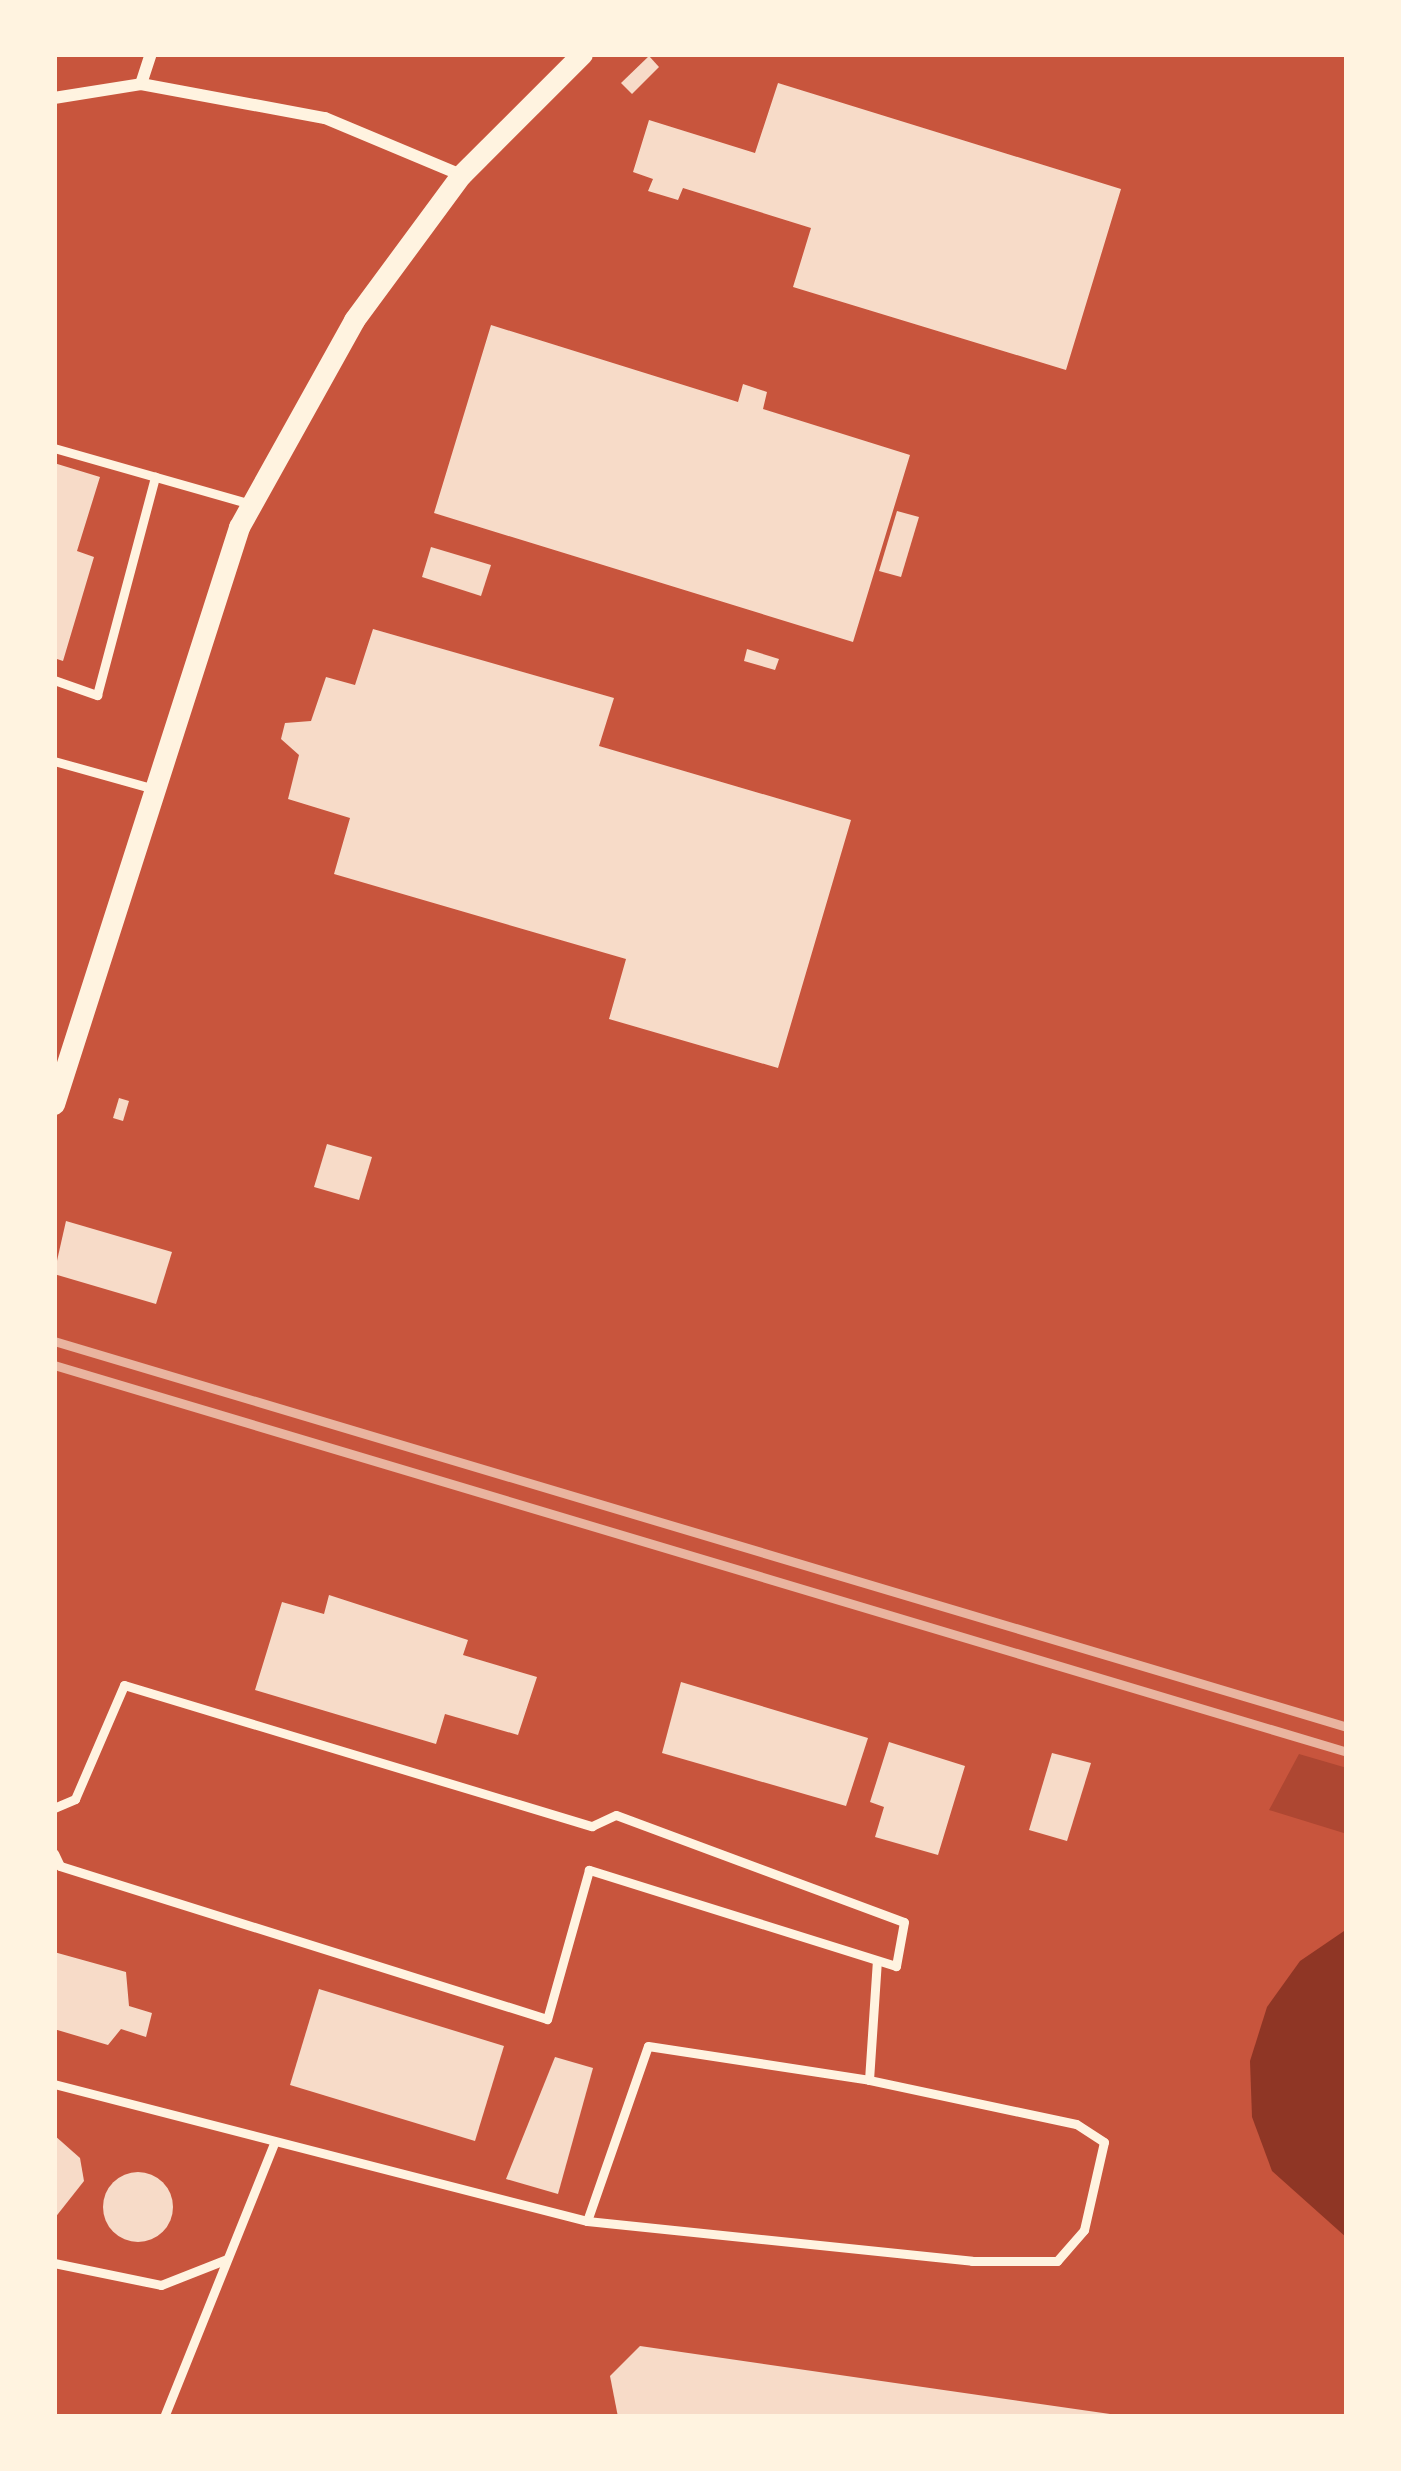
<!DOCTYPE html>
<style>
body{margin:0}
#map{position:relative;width:1401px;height:2471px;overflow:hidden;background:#c8553d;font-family:"Roboto Condensed",sans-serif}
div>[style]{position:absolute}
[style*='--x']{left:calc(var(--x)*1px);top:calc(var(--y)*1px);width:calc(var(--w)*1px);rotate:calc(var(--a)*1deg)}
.green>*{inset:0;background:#ae4732}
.water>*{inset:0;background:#8f3625}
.building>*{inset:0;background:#f7dbc8}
.round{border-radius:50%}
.service>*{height:9px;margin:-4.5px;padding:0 4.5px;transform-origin:4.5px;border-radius:4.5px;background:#fff3e0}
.minor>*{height:12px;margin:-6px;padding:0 6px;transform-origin:6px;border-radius:6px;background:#fff3e0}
.tertiary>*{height:21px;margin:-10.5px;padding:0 10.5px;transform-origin:10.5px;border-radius:10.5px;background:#fff3e0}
.rail>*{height:9px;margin:-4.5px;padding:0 4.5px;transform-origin:4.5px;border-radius:4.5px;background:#e9b49f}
span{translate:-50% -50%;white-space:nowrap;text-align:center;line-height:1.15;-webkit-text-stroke:9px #fff3e0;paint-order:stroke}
.frame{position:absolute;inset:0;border:57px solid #fff3e0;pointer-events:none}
</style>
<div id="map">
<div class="green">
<i style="clip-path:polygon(1299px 1754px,1347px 1768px,1347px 1834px,1269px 1810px)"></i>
</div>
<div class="water">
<i style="clip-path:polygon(1347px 1929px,1347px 2238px,1272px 2171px,1252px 2117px,1250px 2061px,1267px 2007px,1300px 1961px)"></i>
</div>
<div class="building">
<i style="clip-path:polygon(649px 56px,659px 67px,632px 94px,621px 83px)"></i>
<i style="clip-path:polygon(778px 83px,1121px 189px,1066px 370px,793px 287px,811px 228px,683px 188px,678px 200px,648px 191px,653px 179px,633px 172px,649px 120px,755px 153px)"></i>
<i style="clip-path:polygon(491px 325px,738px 402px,743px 384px,767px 392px,763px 409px,910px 455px,853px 642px,434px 513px)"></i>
<i style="clip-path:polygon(54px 463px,100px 477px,77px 551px,94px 557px,63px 661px,54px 658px)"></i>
<i style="clip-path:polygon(897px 511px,919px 517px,901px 577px,879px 571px)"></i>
<i style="clip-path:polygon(431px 547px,491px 565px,481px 596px,422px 577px)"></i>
<i style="clip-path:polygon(373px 629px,614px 698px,599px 746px,851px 820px,778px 1068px,609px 1019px,626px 959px,334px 874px,350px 818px,288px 799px,299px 755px,281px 739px,285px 723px,311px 721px,326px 677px,355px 685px)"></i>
<i style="clip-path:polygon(747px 649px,779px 659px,775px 670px,744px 661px)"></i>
<i style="clip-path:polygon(119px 1098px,129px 1101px,123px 1121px,113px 1118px)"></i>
<i style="clip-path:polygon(327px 1144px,372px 1157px,359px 1200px,314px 1187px)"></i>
<i style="clip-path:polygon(66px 1221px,172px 1252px,156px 1304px,54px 1274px)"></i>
<i style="clip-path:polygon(329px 1595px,468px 1640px,463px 1655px,537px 1677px,518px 1735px,445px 1714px,436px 1744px,255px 1690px,282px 1602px,324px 1614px)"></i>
<i style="clip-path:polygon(681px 1682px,868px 1738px,846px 1806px,662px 1753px)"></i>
<i style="clip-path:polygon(889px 1742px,965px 1766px,938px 1855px,875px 1837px,884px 1807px,870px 1802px)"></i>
<i style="clip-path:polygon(1052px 1753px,1091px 1763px,1067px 1841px,1029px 1830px)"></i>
<i style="clip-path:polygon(54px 1952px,126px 1972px,129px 2006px,152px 2013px,146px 2037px,121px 2029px,108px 2045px,54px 2029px)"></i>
<i style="clip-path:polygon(319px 1989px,504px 2046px,475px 2141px,290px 2085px)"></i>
<i style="clip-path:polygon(555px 2057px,593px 2068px,558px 2194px,506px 2179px)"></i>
<i style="clip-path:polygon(54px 2135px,80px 2158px,84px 2181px,54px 2219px)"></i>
<i class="round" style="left:103px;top:2172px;width:70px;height:70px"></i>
<i style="clip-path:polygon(640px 2346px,1110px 2414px,1110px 2417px,618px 2417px,610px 2376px)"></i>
</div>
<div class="service">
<i style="--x:54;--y:448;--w:205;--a:15.9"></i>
<i style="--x:54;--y:680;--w:46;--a:19.2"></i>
<i style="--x:97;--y:695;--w:226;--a:-75.1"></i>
<i style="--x:54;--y:761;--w:101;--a:15.6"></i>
<i style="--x:54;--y:1808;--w:23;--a:-23"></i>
<i style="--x:75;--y:1799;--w:124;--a:-66.7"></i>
<i style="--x:124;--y:1685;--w:489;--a:16.8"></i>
<i style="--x:592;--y:1826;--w:26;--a:-25"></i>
<i style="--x:616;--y:1815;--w:307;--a:20.4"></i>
<i style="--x:904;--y:1922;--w:45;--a:100.3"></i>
<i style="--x:896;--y:1966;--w:322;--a:-162.6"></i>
<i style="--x:589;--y:1870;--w:155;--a:105.7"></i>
<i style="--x:547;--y:2019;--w:510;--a:-162.56"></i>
<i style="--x:60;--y:1866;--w:14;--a:-115"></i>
<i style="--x:54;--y:2084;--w:550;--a:14.42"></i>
<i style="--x:587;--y:2221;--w:185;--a:-70.8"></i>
<i style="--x:648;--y:2046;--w:224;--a:8.7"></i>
<i style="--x:869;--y:2080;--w:119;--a:-86.2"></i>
<i style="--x:587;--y:2221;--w:387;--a:5.9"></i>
<i style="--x:972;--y:2261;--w:85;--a:0"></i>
<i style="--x:1057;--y:2261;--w:41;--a:-48.9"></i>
<i style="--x:1084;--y:2230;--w:90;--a:-77.2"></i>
<i style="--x:1104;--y:2142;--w:33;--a:-147"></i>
<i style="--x:1076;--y:2124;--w:212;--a:-168"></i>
<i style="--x:54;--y:2263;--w:109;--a:11.6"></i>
<i style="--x:161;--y:2285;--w:71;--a:-21.5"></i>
<i style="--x:164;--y:2417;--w:297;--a:-68.1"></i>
</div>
<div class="minor">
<i style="--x:141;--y:84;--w:32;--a:-72"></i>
<i style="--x:54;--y:98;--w:88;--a:-9.1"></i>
<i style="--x:141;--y:84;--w:187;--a:10.5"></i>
<i style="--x:325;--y:118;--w:147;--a:22.7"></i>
</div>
<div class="tertiary">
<i style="--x:54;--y:1104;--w:606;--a:-72.22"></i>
<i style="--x:239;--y:527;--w:237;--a:-60.9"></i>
<i style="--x:354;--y:320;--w:180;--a:-53.6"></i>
<i style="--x:461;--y:175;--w:171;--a:-45"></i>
</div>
<div class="rail">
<i style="--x:54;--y:1341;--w:1349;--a:16.62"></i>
<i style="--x:54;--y:1365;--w:1350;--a:16.66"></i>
</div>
<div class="frame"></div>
</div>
